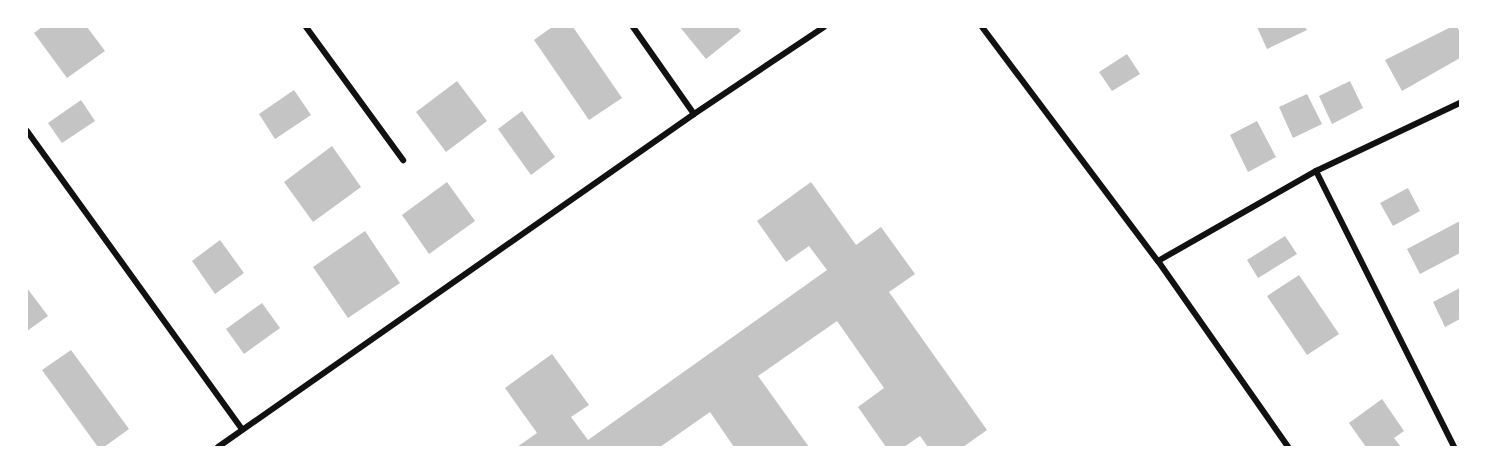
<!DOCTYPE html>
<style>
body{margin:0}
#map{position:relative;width:1487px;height:474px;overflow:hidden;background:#fff;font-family:"Alegreya Sans",sans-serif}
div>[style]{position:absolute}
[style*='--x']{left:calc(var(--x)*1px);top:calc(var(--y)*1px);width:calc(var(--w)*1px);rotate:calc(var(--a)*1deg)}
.building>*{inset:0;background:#c4c4c4}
.minor>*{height:6px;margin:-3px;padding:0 3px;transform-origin:3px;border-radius:3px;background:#111}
span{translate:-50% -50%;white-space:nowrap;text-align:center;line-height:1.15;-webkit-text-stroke:6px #fff;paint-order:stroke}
.frame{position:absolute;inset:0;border:28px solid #fff;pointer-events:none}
</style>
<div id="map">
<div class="building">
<i style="clip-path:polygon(42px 27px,87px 27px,105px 51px,67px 78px,34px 33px)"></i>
<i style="clip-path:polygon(552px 27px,573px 27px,622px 98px,589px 120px,534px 40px)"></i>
<i style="clip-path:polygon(680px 27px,737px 27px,741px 31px,706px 59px)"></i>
<i style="clip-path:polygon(1257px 27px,1305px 27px,1307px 30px,1267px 49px)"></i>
<i style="clip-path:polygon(1451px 27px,1457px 27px,1460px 32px,1460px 58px,1402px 91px,1385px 60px)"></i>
<i style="clip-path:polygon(1127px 54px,1140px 74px,1112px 91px,1099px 72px)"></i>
<i style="clip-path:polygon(457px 81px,487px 121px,446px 152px,416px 112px)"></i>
<i style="clip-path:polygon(1350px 81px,1363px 108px,1332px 124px,1319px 96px)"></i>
<i style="clip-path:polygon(294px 90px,311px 115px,275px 139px,259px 114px)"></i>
<i style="clip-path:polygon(1307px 94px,1322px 124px,1293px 138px,1279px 107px)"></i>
<i style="clip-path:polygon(81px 100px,95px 121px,62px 143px,48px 123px)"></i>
<i style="clip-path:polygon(522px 111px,555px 157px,531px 175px,498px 129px)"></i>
<i style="clip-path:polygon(1257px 121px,1276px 157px,1248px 172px,1230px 135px)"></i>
<i style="clip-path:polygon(332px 146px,361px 187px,313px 222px,284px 182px)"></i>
<i style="clip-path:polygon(447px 182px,475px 221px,429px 254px,402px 215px)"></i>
<i style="clip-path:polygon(811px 182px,856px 245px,881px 227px,915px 274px,889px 292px,987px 430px,963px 447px,928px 447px,920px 436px,904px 447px,886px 447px,858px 407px,884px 388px,837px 321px,758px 376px,809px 447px,734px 447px,710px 412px,660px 447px,517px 447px,537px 433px,505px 388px,552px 354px,589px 405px,571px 417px,588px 440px,827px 270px,809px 246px,786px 262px,757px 221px)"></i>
<i style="clip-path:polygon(1408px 188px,1420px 211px,1393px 226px,1380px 203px)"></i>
<i style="clip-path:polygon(1460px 221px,1460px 253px,1420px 274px,1407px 249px)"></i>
<i style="clip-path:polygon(365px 231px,400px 283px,348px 318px,313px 267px)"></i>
<i style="clip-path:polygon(1285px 236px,1297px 254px,1258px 278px,1247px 260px)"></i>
<i style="clip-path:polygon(220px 240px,244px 273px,215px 294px,192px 261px)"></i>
<i style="clip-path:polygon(1299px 275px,1339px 334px,1307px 355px,1267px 296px)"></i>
<i style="clip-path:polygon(27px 288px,48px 316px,27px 331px)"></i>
<i style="clip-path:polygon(1460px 288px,1460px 319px,1445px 327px,1433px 302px)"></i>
<i style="clip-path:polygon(262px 303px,280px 328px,244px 354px,226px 329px)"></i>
<i style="clip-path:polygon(71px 350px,129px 429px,104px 447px,98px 447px,42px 370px)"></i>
<i style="clip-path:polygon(1382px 399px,1404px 431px,1394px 438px,1401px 447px,1366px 447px,1349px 423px)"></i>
</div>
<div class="minor">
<i style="--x:306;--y:27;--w:165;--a:53.9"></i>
<i style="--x:633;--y:27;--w:106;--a:55"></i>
<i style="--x:982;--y:27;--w:293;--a:53.1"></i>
<i style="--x:1158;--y:261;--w:227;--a:55"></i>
<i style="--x:27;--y:131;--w:367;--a:54.2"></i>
<i style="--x:1316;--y:171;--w:309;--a:63.4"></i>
<i style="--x:1158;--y:261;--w:182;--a:-29.7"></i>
<i style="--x:1316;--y:171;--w:159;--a:-25.3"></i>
<i style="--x:218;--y:447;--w:581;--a:-34.98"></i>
<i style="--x:694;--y:114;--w:156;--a:-33.8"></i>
</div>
<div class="frame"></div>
</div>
